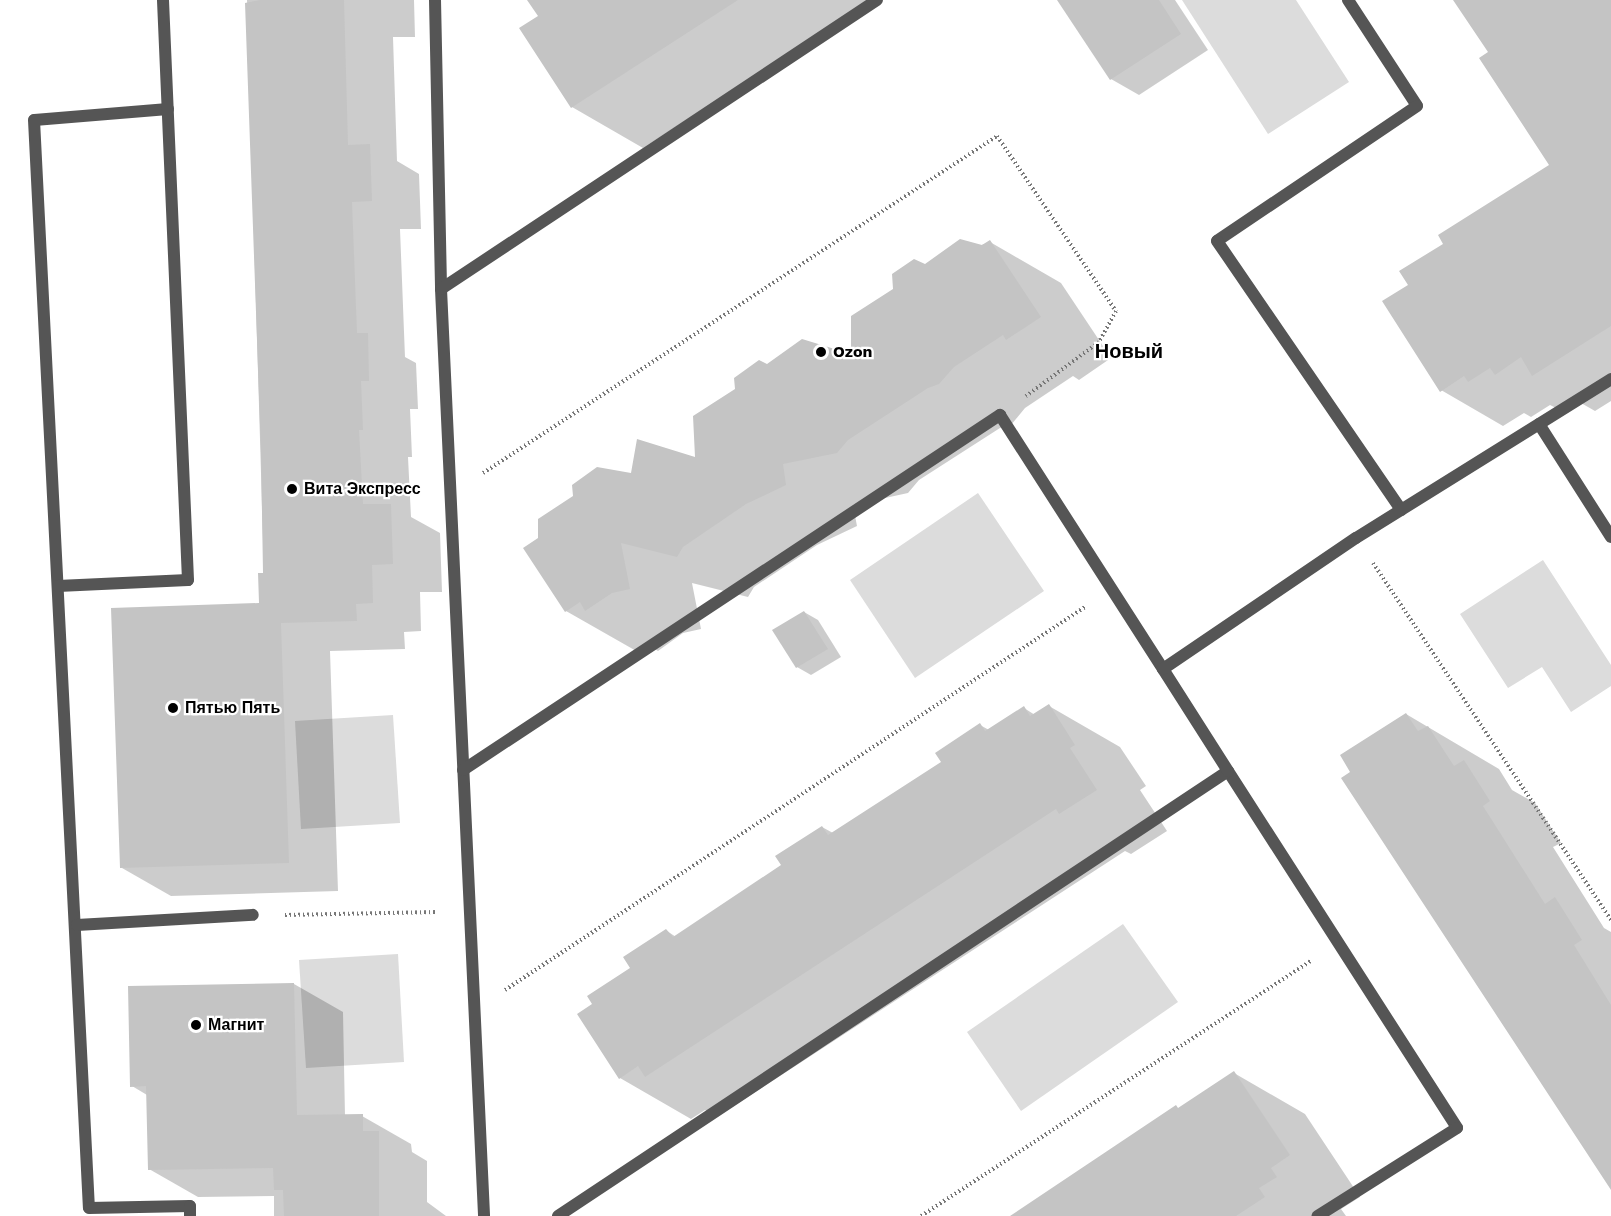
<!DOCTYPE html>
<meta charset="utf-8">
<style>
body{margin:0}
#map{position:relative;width:1611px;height:1216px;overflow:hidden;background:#fff;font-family:"Work Sans",sans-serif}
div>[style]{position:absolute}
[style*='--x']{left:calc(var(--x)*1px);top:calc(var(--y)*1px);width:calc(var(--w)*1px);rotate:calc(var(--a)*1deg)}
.green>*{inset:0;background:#dcdcdc}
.shadow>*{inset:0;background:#0003}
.building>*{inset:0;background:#c4c4c4}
.path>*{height:4px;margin-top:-2px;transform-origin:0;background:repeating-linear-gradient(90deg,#777 0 1.5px,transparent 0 4.5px)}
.service>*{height:12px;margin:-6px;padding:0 6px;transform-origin:6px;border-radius:6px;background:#555}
.dots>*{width:16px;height:16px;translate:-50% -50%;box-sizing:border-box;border:3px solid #fff;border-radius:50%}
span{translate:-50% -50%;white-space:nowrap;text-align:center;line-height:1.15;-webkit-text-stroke:4.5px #fff;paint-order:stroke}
.poi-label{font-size:16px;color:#000;font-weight:700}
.left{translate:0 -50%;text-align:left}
.quarter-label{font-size:20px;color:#000;font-weight:700}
</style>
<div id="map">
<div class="green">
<i style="clip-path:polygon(1182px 0,1296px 0,1349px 82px,1268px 134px)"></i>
<i style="clip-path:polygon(978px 493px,1044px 591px,915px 678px,850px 580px)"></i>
<i style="clip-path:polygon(1543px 560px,1611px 665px,1611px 686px,1571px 712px,1542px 667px,1508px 688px,1460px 614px)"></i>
<i style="clip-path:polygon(393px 715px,400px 823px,301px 829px,295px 721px)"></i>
<i style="clip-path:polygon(1123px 924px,1178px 1002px,1021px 1111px,967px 1032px)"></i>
<i style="clip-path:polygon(398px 954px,404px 1062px,306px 1068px,299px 960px)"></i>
</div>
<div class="shadow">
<i style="clip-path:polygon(247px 0,414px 0,415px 37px,393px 37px,397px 161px,419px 174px,421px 229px,400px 229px,405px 357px,416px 363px,418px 409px,410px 409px,412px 457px,408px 457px,411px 517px,440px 533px,442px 592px,420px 592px,421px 631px,404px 632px,405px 649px,330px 651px,338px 891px,171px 896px,122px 868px,260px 605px,264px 575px)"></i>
<i style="clip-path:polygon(548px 0,871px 0,643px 148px,572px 107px,521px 29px,540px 17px)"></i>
<i style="clip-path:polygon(1064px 0,1175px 0,1208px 50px,1139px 95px,1111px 79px)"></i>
<i style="clip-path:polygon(1455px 0,1611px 0,1611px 401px,1595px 411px,1574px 399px,1558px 409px,1550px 405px,1531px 417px,1524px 413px,1503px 426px,1441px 390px,1445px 244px,1551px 166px,1490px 52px)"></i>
<i style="clip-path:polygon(990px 242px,1061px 283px,1111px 358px,1079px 380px,1073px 376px,1025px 408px,1011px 425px,1000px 428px,919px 480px,908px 493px,853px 505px,857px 526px,817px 545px,754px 587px,748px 597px,692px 583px,701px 629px,683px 633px,658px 651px,648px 645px,638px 652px,566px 611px,632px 475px,696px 459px,737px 389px,767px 366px,853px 356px,894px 289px,925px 265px)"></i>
<i style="clip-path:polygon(804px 612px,818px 620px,841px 657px,811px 675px,797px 667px)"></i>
<i style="clip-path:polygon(1049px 706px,1120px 747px,1146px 786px,1140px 790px,1167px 831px,1131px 854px,1125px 851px,717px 1117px,705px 1110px,691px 1119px,620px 1078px,595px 1005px,667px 931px,676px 937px,783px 865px,822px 827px,833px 833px,943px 763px,980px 725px,989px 730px,1024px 708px,1035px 715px)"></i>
<i style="clip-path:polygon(1406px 714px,1499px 769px,1512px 790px,1535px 803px,1561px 843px,1553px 847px,1604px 928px,1611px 932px,1611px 1171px,1353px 772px)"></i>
<i style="clip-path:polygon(294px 984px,343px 1012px,345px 1116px,362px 1116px,411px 1144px,412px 1152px,427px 1161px,427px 1202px,446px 1216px,274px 1216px,274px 1196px,198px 1197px,149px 1169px,147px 1095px,132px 1086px)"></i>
<i style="clip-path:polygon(1234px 1073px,1305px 1114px,1360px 1197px,1341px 1209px,1346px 1216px,1012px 1216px)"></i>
</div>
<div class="building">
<i style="clip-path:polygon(260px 0,344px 0,348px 145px,370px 144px,372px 201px,352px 202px,357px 333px,368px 333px,369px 381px,361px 381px,363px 430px,359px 430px,363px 504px,391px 504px,393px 564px,372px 565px,373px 603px,356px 604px,357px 621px,281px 623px,289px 863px,120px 868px,111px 608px,259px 603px,258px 573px,263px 573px,261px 453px,245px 3px)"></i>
<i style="clip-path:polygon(527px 0,738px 0,571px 108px,519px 28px,538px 16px)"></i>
<i style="clip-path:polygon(1057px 0,1159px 0,1181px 34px,1110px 80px)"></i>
<i style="clip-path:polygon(1453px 0,1611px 0,1611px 326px,1532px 376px,1521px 357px,1495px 375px,1490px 368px,1468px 382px,1464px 376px,1440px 392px,1382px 301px,1408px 285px,1399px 271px,1443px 244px,1438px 235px,1549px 165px,1479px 58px,1488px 52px)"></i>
<i style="clip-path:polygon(960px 239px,982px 245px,990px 240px,1041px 317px,1006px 340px,1003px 335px,954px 367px,939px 384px,928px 388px,848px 440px,837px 453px,783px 464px,786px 485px,746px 504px,683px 547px,677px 557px,621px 543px,630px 589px,612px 593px,585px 611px,580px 602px,565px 612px,523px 548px,538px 538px,538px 519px,573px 496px,572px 485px,597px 467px,631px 473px,637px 439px,695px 457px,693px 416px,735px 389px,734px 378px,759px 360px,767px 364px,802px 339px,851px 354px,851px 316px,893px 289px,892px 274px,914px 259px,925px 264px)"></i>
<i style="clip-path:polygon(804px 611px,828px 649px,796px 668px,772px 630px)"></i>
<i style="clip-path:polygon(1049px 704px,1075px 745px,1070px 748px,1097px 790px,1059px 814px,1056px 809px,645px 1077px,638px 1066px,619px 1079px,577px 1014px,592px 1004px,587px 996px,630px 968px,623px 957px,666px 929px,673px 937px,781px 865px,775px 856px,822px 826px,828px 835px,941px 762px,935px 753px,980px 723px,985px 731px,1024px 706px,1030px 716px)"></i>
<i style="clip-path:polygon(1406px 713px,1418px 731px,1428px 726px,1454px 766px,1464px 760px,1490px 801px,1483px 806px,1545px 904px,1555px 897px,1582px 940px,1574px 945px,1611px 1005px,1611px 1190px,1341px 778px,1350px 772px,1340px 755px)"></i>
<i style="clip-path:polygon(294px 983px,297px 1115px,363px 1114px,363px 1131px,379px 1131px,379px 1216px,284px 1216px,283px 1190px,274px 1190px,273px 1168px,148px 1170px,146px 1086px,130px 1087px,128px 986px)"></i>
<i style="clip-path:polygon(1234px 1071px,1290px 1155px,1271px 1168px,1277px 1177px,1259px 1188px,1265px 1197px,1236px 1216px,1010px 1216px,1176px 1105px,1178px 1108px)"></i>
</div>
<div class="path">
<i style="--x:483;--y:473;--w:615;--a:-33.25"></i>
<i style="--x:997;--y:136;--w:212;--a:55.8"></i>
<i style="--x:1116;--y:311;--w:35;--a:119"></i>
<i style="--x:1099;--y:342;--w:91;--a:143.5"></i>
<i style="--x:1373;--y:563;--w:429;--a:56.3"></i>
<i style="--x:285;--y:915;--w:151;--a:-1.1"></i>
<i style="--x:505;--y:990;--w:695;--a:-33.44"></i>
<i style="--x:921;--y:1216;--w:467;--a:-33.2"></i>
</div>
<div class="service">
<i style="--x:435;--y:0;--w:289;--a:88.8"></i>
<i style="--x:441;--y:289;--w:928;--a:87.34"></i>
<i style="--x:1348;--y:0;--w:126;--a:56.9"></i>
<i style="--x:1417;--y:106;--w:241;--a:146"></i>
<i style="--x:1217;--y:241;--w:326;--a:55.6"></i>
<i style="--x:168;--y:109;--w:134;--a:175.3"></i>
<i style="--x:34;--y:120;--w:1089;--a:87.11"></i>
<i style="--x:89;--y:1208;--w:101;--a:-1.1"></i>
<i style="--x:190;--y:1206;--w:10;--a:90"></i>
<i style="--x:441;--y:289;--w:523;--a:-33.54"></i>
<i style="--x:1539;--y:424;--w:134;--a:57.5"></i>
<i style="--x:58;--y:586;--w:130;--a:-2.6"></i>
<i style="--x:188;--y:580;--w:581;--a:-92.47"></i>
<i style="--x:463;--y:770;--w:644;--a:-33.47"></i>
<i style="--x:1000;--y:415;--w:302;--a:57.3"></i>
<i style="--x:1228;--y:771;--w:424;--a:57.3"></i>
<i style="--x:1457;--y:1128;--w:165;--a:147.7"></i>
<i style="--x:77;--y:925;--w:176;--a:-3.3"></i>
<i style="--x:558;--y:1216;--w:804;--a:-33.59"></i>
<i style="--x:1228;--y:771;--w:121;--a:-122.5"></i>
<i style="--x:1163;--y:669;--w:233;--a:-34.2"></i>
<i style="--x:1356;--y:538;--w:301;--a:-31.9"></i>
</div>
<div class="dots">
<i style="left:821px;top:352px;background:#000"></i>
<i style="left:292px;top:489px;background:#000"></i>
<i style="left:173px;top:708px;background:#000"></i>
<i style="left:196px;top:1025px;background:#000"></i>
</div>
<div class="poi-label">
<span class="left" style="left:833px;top:352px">Ozon</span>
<span class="left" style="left:304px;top:489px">Вита Экспресс</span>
<span class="left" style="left:185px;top:708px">Пятью Пять</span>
<span class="left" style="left:208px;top:1025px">Магнит</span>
</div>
<div class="quarter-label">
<span style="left:1129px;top:351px">Новый</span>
</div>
</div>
